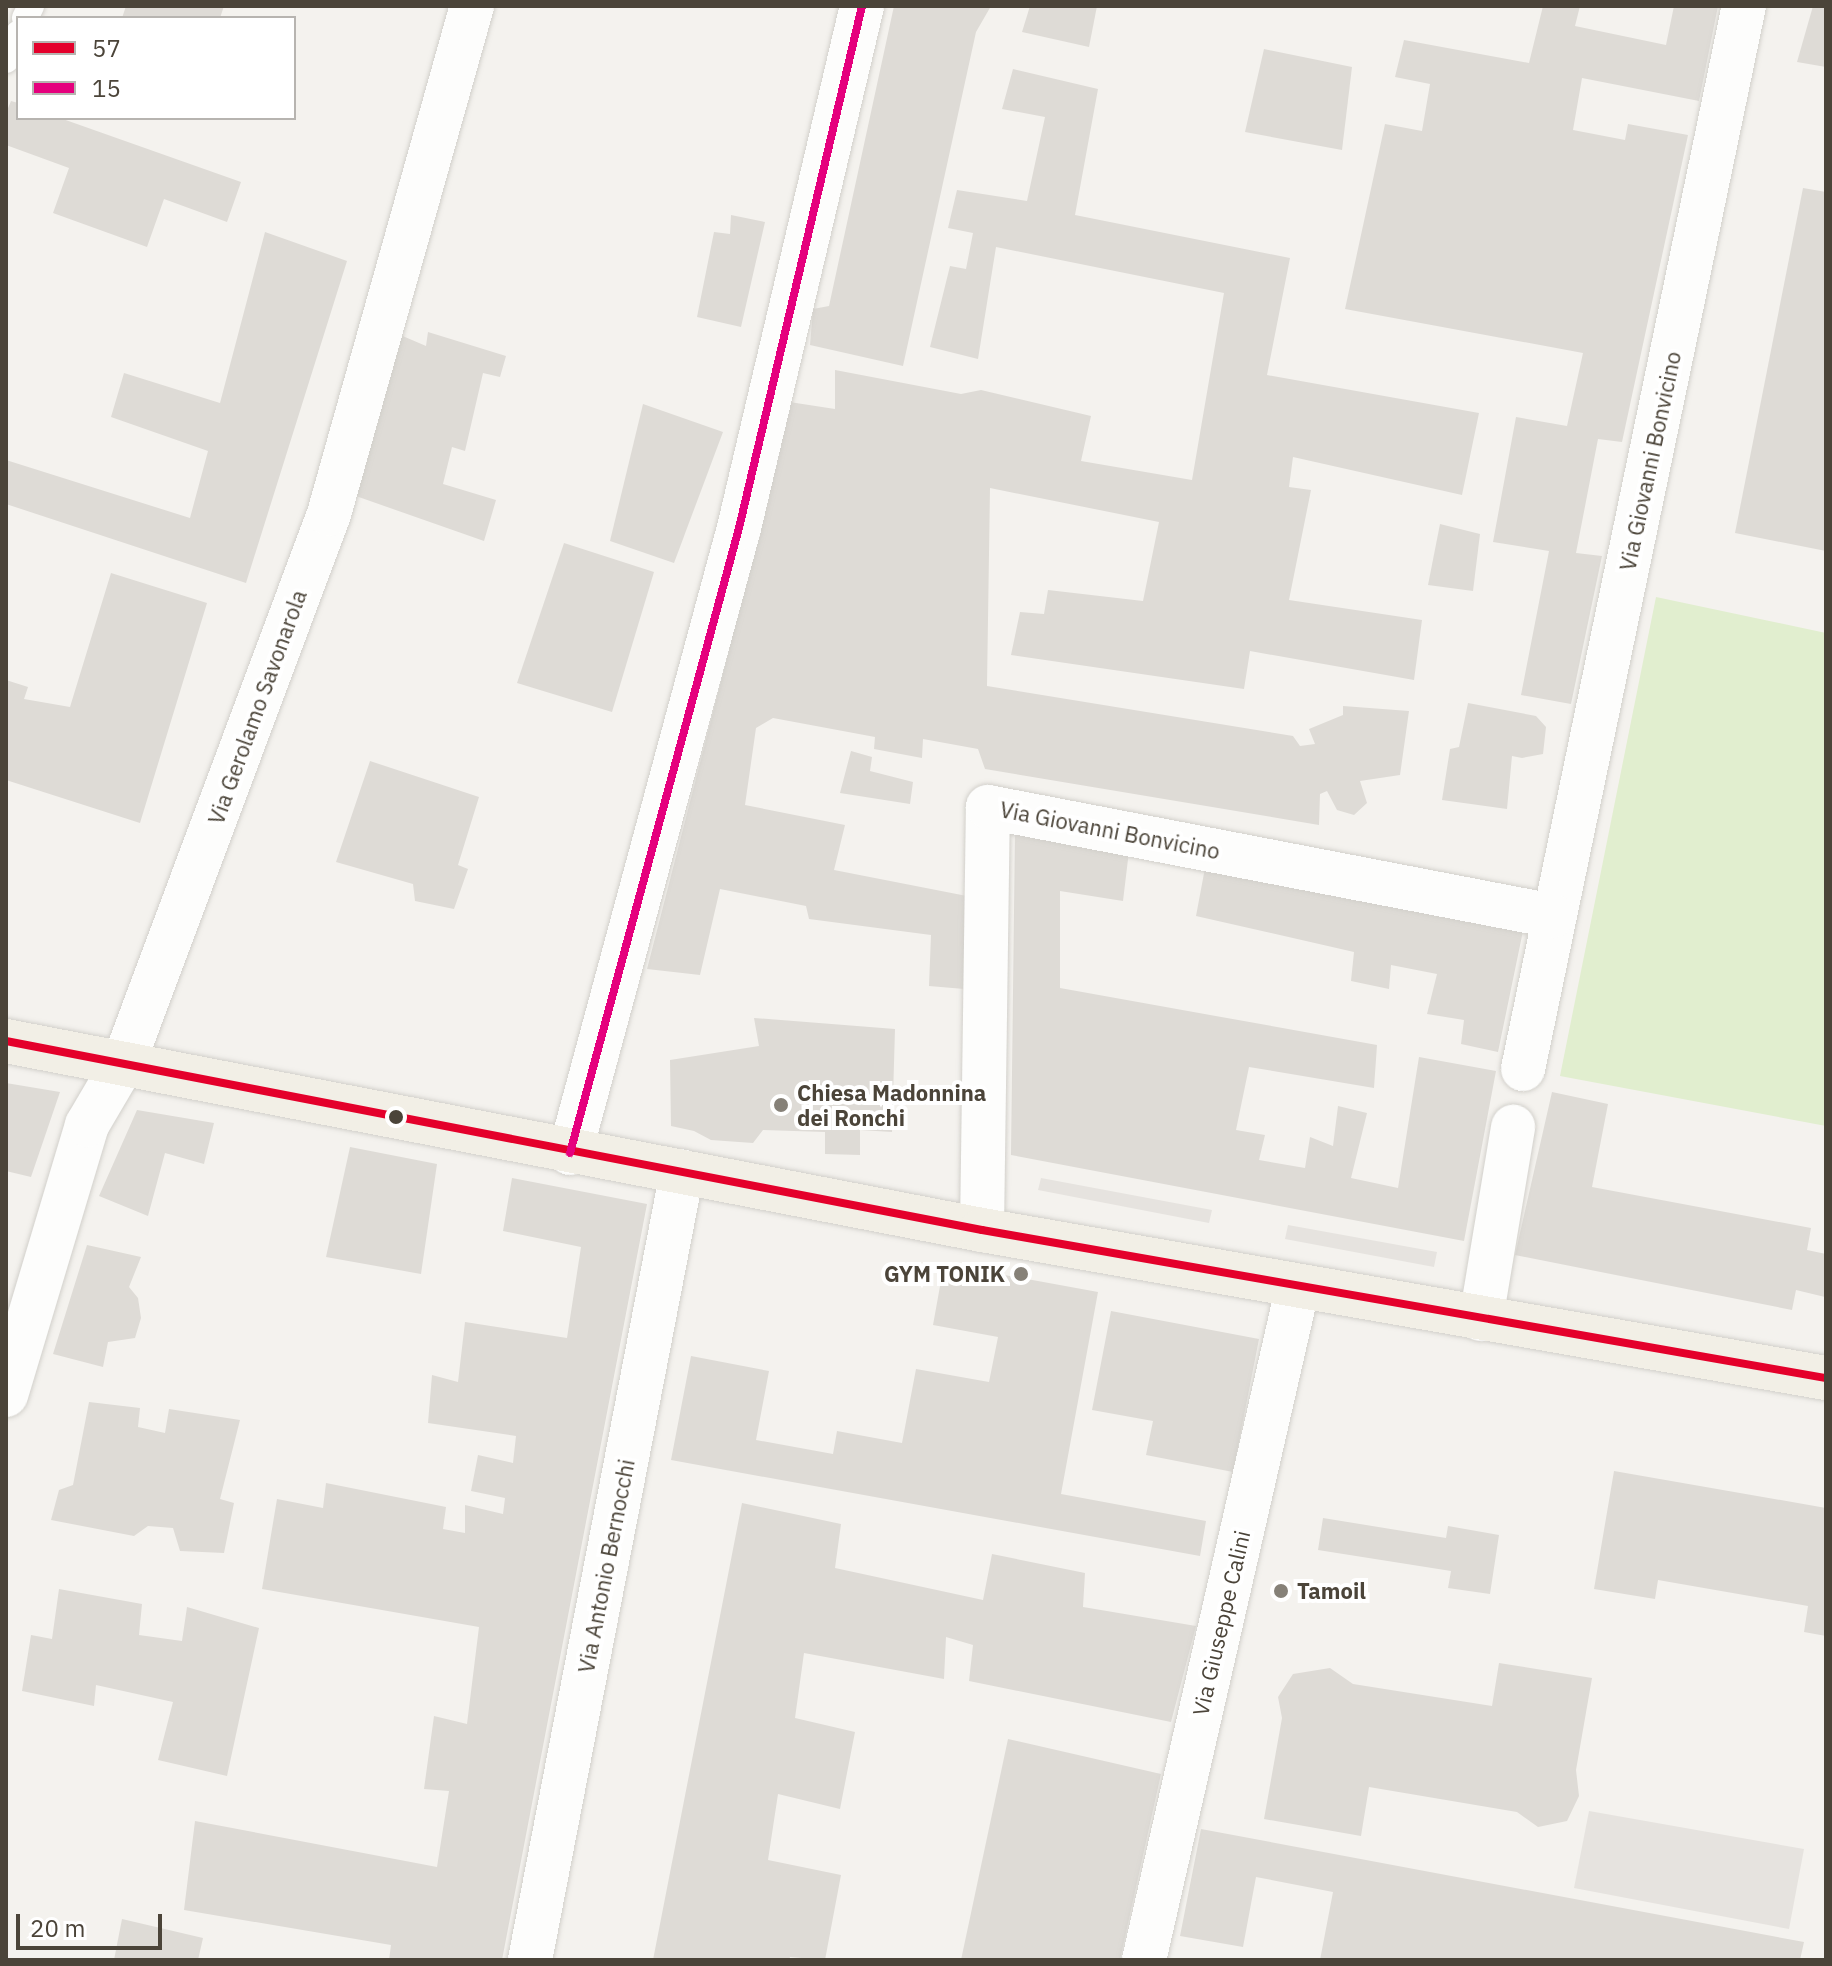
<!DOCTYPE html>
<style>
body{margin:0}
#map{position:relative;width:1832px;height:1966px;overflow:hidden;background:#f4f2ee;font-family:"IBM Plex Sans",sans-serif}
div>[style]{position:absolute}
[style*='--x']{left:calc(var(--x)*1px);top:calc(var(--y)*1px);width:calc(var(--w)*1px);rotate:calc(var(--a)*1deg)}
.green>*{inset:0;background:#e1eecf}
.parking>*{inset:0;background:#e6e3df}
.building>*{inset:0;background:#dedbd6}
.roads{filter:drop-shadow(0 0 2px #d2d0cb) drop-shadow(0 0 2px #d2d0cb)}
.service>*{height:26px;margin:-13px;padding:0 13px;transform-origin:13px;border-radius:13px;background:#fdfdfc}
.minor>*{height:44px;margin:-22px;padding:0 22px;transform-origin:22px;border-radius:22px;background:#fdfdfc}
.primary>*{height:44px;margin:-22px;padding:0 22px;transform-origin:22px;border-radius:22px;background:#f2efe6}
.bus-1>*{height:8px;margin:-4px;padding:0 4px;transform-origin:4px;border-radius:4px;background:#e4002b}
.bus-2>*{height:8px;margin:-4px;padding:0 4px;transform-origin:4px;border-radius:4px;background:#e5007d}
.dots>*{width:22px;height:22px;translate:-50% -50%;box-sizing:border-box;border:4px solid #fff;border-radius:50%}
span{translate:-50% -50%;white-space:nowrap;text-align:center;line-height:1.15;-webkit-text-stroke:8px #fff;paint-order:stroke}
.street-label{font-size:22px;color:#4b4439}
.poi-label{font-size:22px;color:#4b4439;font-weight:700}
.left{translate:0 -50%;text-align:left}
.right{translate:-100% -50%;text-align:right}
.frame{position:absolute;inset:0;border:8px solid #4b4439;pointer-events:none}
.legend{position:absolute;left:16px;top:16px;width:280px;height:104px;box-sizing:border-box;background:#fff;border:2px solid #b7b4b0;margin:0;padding:10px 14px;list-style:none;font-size:24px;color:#4b4439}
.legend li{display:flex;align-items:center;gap:16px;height:40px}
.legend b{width:40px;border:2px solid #b7b4b0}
.scale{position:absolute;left:16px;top:1914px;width:146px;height:36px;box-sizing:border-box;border:4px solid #4b4439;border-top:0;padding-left:10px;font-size:24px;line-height:28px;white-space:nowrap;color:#4b4439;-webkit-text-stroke:6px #fff;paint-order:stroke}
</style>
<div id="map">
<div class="green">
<i style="clip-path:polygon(1656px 597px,1826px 633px,1826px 1126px,1560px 1076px)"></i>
</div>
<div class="parking">
<i style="clip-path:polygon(1041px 1178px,1212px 1210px,1209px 1223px,1038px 1190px)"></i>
<i style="clip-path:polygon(1288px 1225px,1437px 1252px,1434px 1267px,1285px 1239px)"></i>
<i style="clip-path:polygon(1589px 1811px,1804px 1849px,1789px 1929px,1574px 1888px)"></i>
</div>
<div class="building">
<i style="clip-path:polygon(126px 6px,224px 6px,220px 18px,122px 18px)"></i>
<i style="clip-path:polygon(894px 6px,991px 6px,976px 32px,903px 366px,810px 345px,813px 309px,829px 306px)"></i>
<i style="clip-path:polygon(1030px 6px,1097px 6px,1089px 47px,1022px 32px)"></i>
<i style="clip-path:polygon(1543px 6px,1580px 6px,1575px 26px,1666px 45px,1674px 6px,1718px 6px,1699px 101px,1582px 78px,1573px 130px,1625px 140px,1628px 124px,1688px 135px,1622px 442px,1598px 439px,1576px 553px,1602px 556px,1571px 704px,1521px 695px,1549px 551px,1493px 542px,1516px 417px,1567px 426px,1583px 353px,1345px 309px,1385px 124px,1422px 131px,1430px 84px,1395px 77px,1404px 40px,1529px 63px)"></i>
<i style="clip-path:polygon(1813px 6px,1826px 6px,1826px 67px,1797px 62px)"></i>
<i style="clip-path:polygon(1264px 49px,1352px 67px,1342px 150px,1245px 132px)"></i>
<i style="clip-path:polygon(1013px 69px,1098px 89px,1075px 215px,1290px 258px,1267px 375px,1479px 413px,1462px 495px,1293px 457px,1289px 487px,1311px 490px,1289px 600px,1422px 620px,1414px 680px,1250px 651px,1244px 689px,1011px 655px,1020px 612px,1044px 614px,1048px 590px,1143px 601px,1159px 522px,990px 488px,987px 686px,1293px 736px,1300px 746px,1315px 744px,1309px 729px,1343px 715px,1343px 706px,1409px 711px,1400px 775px,1360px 781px,1367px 803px,1354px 815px,1337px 810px,1327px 791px,1320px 794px,1319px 825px,985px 769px,978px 749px,923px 739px,922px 758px,874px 749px,875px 737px,773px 718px,756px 728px,745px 805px,845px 825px,834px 870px,977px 898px,976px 990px,929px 986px,931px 935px,809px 919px,806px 906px,720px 889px,700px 975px,647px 969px,727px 658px,783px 401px,835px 409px,835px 370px,961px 394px,981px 390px,1091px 416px,1081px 461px,1192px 480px,1224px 293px,996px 247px,978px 359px,930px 347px,950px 266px,966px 269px,973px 233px,948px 228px,957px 190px,1027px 201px,1045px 117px,1002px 109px)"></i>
<i style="clip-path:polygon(11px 101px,18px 103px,18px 118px,60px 118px,241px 182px,227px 222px,164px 199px,147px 247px,53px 213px,69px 168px,6px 145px,6px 113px)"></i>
<i style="clip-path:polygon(1803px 188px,1826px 192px,1826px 551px,1735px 533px)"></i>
<i style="clip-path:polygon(731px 215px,765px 222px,741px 327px,697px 317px,714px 232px,730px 234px)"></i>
<i style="clip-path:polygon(265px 232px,347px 261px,246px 583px,6px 504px,6px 460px,190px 518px,208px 451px,111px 417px,124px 373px,220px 403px)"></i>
<i style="clip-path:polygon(391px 331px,426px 346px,428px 332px,506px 356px,500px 377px,483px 373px,465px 451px,452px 447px,443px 484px,496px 500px,484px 541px,353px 495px)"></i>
<i style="clip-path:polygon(643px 404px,723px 432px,674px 563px,610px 541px)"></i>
<i style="clip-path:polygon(1440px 524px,1480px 534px,1473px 591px,1428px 585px)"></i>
<i style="clip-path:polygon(564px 543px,654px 572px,612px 712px,517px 683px)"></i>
<i style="clip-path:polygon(111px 573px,207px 603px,140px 823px,6px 780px,6px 680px,28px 687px,24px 699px,70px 707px)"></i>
<i style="clip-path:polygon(1468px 703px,1536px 716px,1546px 727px,1543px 754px,1522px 758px,1512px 756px,1507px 809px,1442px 800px,1450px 749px,1459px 747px)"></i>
<i style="clip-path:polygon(851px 751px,872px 757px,870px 771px,913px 782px,910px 804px,840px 793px)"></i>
<i style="clip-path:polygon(370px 761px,479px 797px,458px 865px,468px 869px,454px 909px,415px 901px,413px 884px,336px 862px)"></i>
<i style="clip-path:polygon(1015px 830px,1129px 851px,1123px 901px,1060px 891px,1060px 988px,1377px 1045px,1374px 1088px,1249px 1067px,1236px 1130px,1265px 1135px,1259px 1160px,1305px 1168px,1310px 1137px,1333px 1146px,1338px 1106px,1367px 1113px,1351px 1178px,1398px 1188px,1419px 1057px,1496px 1071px,1464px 1241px,1011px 1155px)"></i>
<i style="clip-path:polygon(1205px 868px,1524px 926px,1498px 1052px,1461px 1044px,1464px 1020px,1427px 1014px,1437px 974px,1391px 965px,1389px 989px,1351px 981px,1354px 952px,1196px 916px)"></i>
<i style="clip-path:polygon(754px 1018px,895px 1029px,892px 1132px,860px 1130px,860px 1155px,825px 1154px,825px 1132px,763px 1130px,753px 1143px,711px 1140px,694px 1131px,671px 1126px,670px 1060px,759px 1046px)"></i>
<i style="clip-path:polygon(6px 1083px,60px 1092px,31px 1177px,6px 1171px)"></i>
<i style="clip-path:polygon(1552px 1092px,1608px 1104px,1592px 1187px,1811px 1228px,1807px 1250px,1826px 1254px,1825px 1297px,1796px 1290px,1792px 1310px,1515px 1255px)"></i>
<i style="clip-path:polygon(137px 1110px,214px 1123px,204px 1164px,165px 1153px,148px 1216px,99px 1196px)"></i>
<i style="clip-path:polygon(350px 1147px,437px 1164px,421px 1274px,326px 1257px)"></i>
<i style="clip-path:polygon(512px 1178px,647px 1204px,502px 1960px,389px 1960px,391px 1945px,184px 1910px,195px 1821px,437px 1867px,449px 1791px,424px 1789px,434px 1716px,467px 1724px,479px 1627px,262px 1589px,277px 1499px,323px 1508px,326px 1483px,446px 1507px,443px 1529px,465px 1533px,465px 1505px,503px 1514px,505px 1498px,471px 1491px,478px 1455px,513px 1463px,516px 1436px,428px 1423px,432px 1375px,458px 1382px,465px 1322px,567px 1338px,581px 1247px,503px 1231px)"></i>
<i style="clip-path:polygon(87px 1245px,141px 1257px,129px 1287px,138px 1298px,141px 1318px,135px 1338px,108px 1342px,103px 1367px,53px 1354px)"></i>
<i style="clip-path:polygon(944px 1264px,1098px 1292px,1061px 1494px,1206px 1521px,1200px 1556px,671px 1460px,691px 1356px,769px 1371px,756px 1440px,833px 1454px,837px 1431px,902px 1443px,916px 1369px,989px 1382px,998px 1337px,933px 1325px)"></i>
<i style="clip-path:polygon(1111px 1311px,1259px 1339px,1233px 1472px,1146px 1455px,1153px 1421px,1092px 1410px)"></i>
<i style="clip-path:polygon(89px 1402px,140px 1408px,138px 1427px,165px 1433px,169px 1409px,240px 1420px,220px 1499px,234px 1503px,224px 1553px,180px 1551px,173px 1528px,148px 1526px,134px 1536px,51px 1520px,59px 1490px,73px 1485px)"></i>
<i style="clip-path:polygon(1614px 1471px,1826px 1508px,1826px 1636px,1804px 1632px,1808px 1606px,1658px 1580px,1655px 1599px,1594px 1589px)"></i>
<i style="clip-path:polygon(742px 1503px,841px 1524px,835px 1568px,983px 1600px,992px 1554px,1085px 1573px,1083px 1607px,1196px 1626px,1171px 1722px,969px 1681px,973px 1645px,946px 1637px,944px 1679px,804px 1653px,795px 1718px,855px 1732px,840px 1809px,778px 1794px,768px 1860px,841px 1875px,825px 1960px,790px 1957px,789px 1960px,653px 1960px)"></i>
<i style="clip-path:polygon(1323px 1518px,1446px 1538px,1448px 1526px,1499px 1535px,1490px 1594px,1448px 1588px,1451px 1571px,1318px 1550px)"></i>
<i style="clip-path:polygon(59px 1589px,142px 1604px,139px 1635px,182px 1641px,187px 1607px,259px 1628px,227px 1776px,158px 1760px,173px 1702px,96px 1685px,94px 1706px,22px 1691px,31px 1635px,52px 1639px)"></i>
<i style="clip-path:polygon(1499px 1663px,1592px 1678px,1576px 1770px,1579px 1796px,1567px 1821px,1538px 1827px,1517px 1812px,1369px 1787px,1361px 1836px,1264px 1819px,1282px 1718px,1278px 1697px,1293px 1674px,1330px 1668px,1353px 1684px,1492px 1706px)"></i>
<i style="clip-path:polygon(1008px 1739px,1161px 1774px,1120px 1960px,961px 1960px)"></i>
<i style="clip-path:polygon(1201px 1829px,1804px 1942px,1800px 1960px,1320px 1960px,1333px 1892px,1256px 1877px,1243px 1947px,1180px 1936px)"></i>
<i style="clip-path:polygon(122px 1919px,203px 1938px,198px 1960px,114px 1960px)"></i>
</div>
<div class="roads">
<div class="service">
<i style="--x:25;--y:18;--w:13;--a:-63"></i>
<i style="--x:6;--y:60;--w:29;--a:-65"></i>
</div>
<div class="minor">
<i style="--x:1523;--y:1069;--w:1086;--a:-78.26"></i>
<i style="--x:570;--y:1153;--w:647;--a:-74.87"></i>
<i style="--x:739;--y:528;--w:536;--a:-76.74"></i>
<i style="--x:982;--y:1230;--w:423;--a:-89.2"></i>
<i style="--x:988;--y:807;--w:575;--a:10.92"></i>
<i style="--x:1481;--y:1319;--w:195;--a:-80.5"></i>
<i style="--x:6;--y:1395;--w:282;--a:-73.3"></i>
<i style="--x:87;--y:1125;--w:73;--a:-59.6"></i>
<i style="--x:124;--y:1062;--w:585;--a:-69.49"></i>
<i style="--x:329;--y:514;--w:528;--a:-74.28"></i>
<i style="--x:530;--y:1960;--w:803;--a:-79.08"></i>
<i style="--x:1144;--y:1960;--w:691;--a:-77.13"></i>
</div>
<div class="primary">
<i style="--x:6;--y:1041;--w:994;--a:10.96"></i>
<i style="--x:982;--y:1230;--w:857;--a:9.95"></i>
</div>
</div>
<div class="bus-1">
<i style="--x:6;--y:1041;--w:994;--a:10.96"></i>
<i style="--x:982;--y:1230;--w:857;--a:9.95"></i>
</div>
<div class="bus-2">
<i style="--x:570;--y:1153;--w:647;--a:-74.87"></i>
<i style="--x:739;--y:528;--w:536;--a:-76.74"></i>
</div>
<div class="dots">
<i style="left:781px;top:1105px;background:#868178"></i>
<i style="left:396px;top:1117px;background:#4b4439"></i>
<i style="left:1021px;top:1274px;background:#868178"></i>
<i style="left:1281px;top:1591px;background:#868178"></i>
</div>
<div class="street-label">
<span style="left:1650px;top:461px;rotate:-78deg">Via Giovanni Bonvicino</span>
<span style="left:257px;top:707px;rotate:-70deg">Via Gerolamo Savonarola</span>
<span style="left:1110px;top:830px;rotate:11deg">Via Giovanni Bonvicino</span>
<span style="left:606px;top:1566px;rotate:-79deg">Via Antonio Bernocchi</span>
<span style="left:1221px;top:1623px;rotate:-77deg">Via Giuseppe Calini</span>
</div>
<div class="poi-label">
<span class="left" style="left:797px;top:1105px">Chiesa Madonnina<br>dei Ronchi</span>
<span class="right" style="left:1005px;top:1274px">GYM TONIK</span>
<span class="left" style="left:1297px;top:1591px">Tamoil</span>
</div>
<div class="frame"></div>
<ul class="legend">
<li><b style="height:10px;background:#e4002b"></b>57</li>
<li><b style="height:10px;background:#e5007d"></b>15</li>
</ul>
<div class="scale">20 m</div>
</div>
